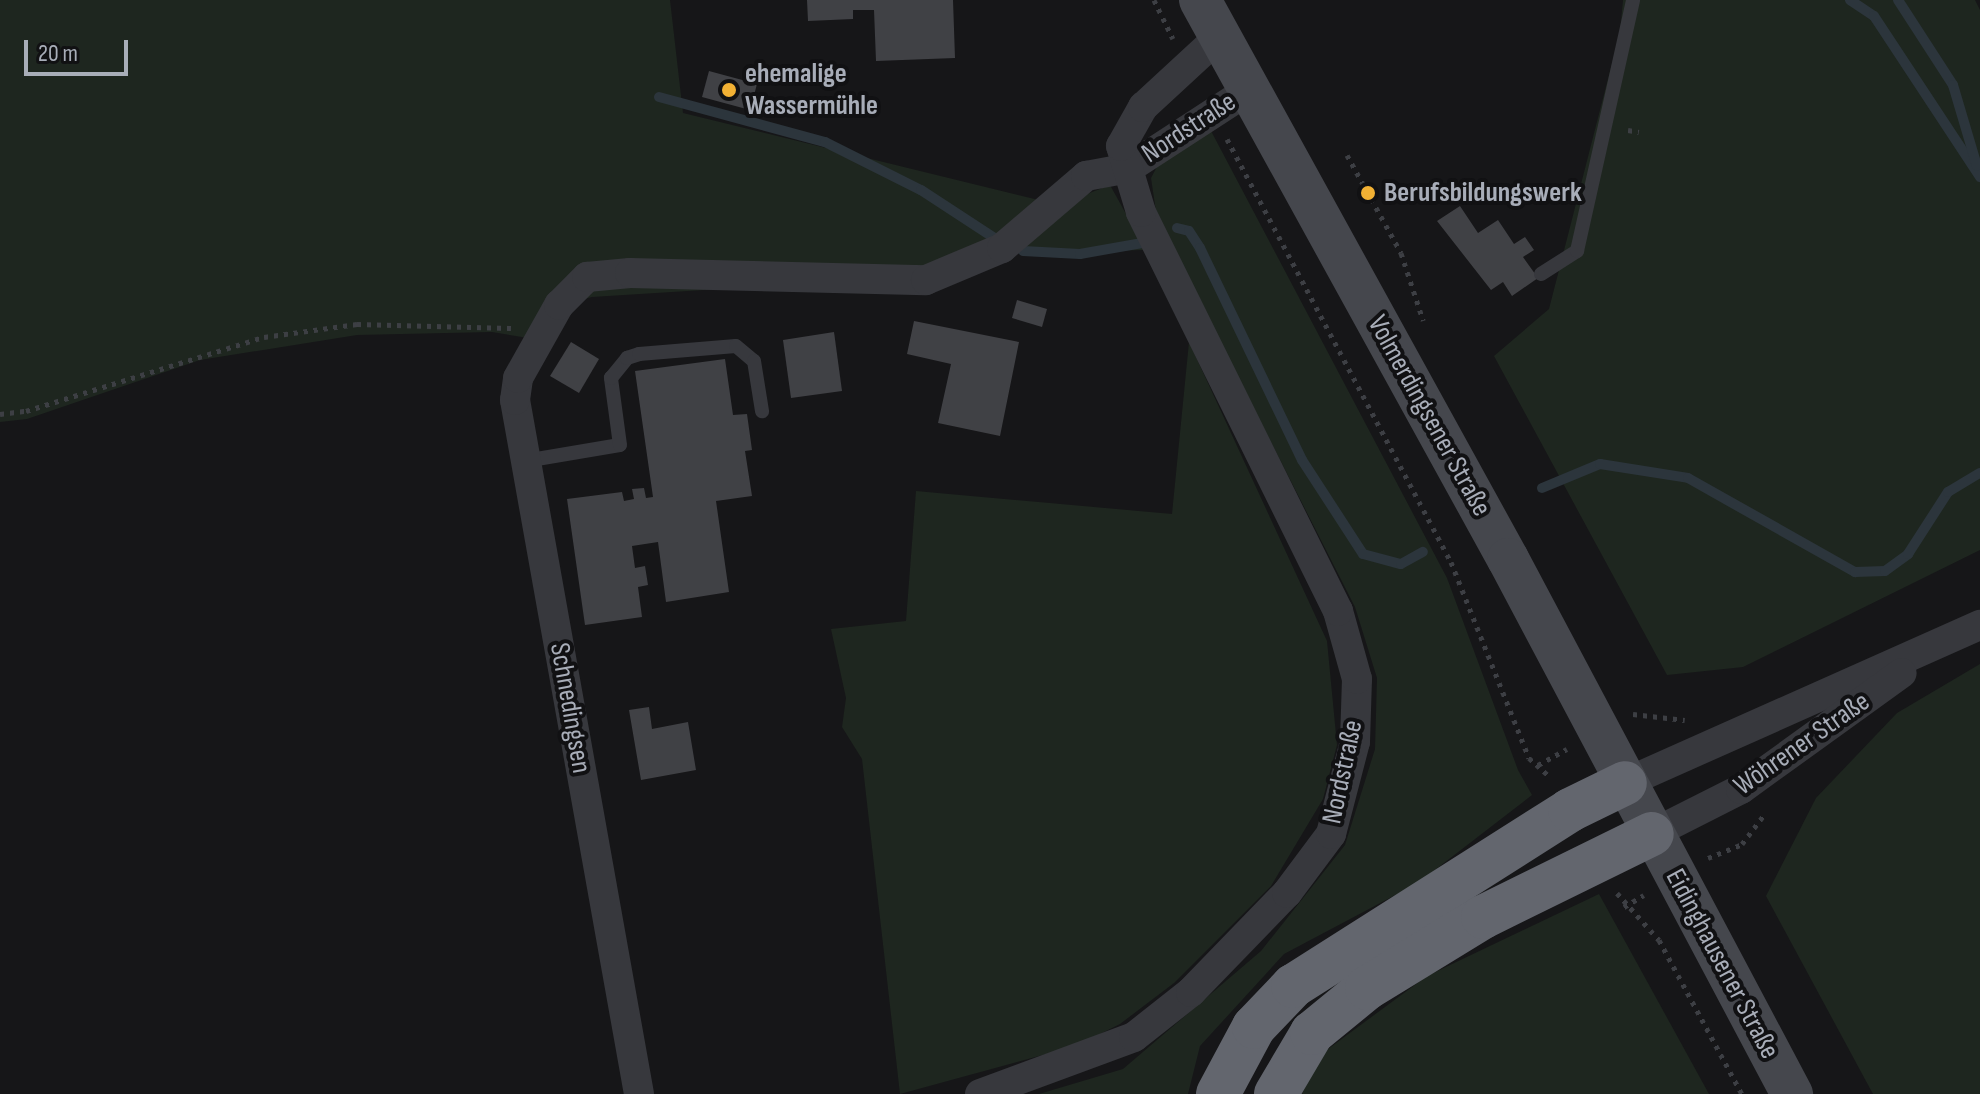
<!DOCTYPE html>
<meta charset="utf-8">
<style>
body{margin:0}
#map{position:relative;width:1980px;height:1094px;overflow:hidden;background:#161618;font-family:"Sofia Sans Condensed",sans-serif}
div>[style]{position:absolute}
[style*='--x']{left:calc(var(--x)*1px);top:calc(var(--y)*1px);width:calc(var(--w)*1px);rotate:calc(var(--a)*1deg)}
.green>*{inset:0;background:#1e261f}
.stream>*{height:10px;margin:-5px;padding:0 5px;transform-origin:5px;border-radius:5px;background:#2c353c}
.building>*{inset:0;background:#404145}
.path>*{height:5px;margin-top:-2.5px;transform-origin:0;background:repeating-linear-gradient(90deg,#3d3f44 0 4px,transparent 0 10px)}
.service>*{height:14px;margin:-7px;padding:0 7px;transform-origin:7px;border-radius:7px;background:#37383d}
.minor>*{height:30px;margin:-15px;padding:0 15px;transform-origin:15px;border-radius:15px;background:#37383d}
.secondary>*{height:42px;margin:-21px;padding:0 21px;transform-origin:21px;border-radius:21px;background:#45474d}
.motorway>*{height:44px;margin:-22px;padding:0 22px;transform-origin:22px;border-radius:22px;background:#63666e}
.dots>*{width:22px;height:22px;translate:-50% -50%;box-sizing:border-box;border:4px solid #111113;border-radius:50%}
span{translate:-50% -50%;white-space:nowrap;text-align:center;line-height:1.15;-webkit-text-stroke:8px #111113;paint-order:stroke}
.poi-label{font-size:28px;color:#a8adb8;font-weight:700}
.left{translate:0 -50%;text-align:left}
.street-label{font-size:28px;color:#a8adb8}
.scale{position:absolute;left:24px;top:40px;width:104px;height:36px;box-sizing:border-box;border:4px solid #a8adb8;border-top:0;padding-left:10px;font-size:24px;line-height:28px;white-space:nowrap;color:#a8adb8;-webkit-text-stroke:6px #111113;paint-order:stroke}
</style>
<div id="map">
<div class="green">
<i style="clip-path:polygon(0 0,670px 0,683px 113px,1059px 205px,1110px 185px,1146px 250px,1006px 253px,899px 278px,592px 297px,561px 305px,528px 338px,492px 332px,357px 335px,200px 360px,27px 419px,0 422px)"></i>
<i style="clip-path:polygon(1623px 0,1975px 0,1980px 10px,1980px 550px,1743px 667px,1667px 675px,1494px 356px,1549px 309px,1620px 32px)"></i>
<i style="clip-path:polygon(1210px 129px,1447px 578px,1518px 770px,1532px 795px,1418px 883px,1284px 954px,1200px 1046px,1188px 1094px,1039px 1094px,1123px 1069px,1261px 951px,1345px 845px,1375px 749px,1377px 678px,1355px 607px,1157px 218px,1151px 178px,1160px 161px)"></i>
<i style="clip-path:polygon(1189px 342px,1327px 641px,1337px 745px,1323px 799px,1271px 886px,1174px 983px,1120px 1024px,1076px 1046px,900px 1094px,862px 759px,842px 727px,846px 698px,831px 629px,906px 621px,916px 491px,1172px 514px)"></i>
<i style="clip-path:polygon(1980px 664px,1980px 1094px,1873px 1094px,1766px 896px,1816px 798px,1897px 713px)"></i>
<i style="clip-path:polygon(1599px 894px,1709px 1094px,1302px 1094px,1320px 1055px,1427px 976px)"></i>
</div>
<div class="stream">
<i style="--x:1850;--y:0;--w:29;--a:34"></i>
<i style="--x:1874;--y:16;--w:193;--a:56.6"></i>
<i style="--x:1898;--y:0;--w:101;--a:57.1"></i>
<i style="--x:1953;--y:85;--w:84;--a:73.5"></i>
<i style="--x:659;--y:97;--w:172;--a:15.2"></i>
<i style="--x:825;--y:142;--w:107;--a:26.6"></i>
<i style="--x:921;--y:190;--w:90;--a:33.2"></i>
<i style="--x:1177;--y:228;--w:12;--a:14"></i>
<i style="--x:1189;--y:231;--w:20;--a:57"></i>
<i style="--x:1200;--y:248;--w:235;--a:64.3"></i>
<i style="--x:1302;--y:460;--w:112;--a:57"></i>
<i style="--x:1363;--y:554;--w:39;--a:15"></i>
<i style="--x:1401;--y:564;--w:25;--a:-29"></i>
<i style="--x:1023;--y:251;--w:57;--a:3"></i>
<i style="--x:1080;--y:254;--w:69;--a:-10"></i>
<i style="--x:1542;--y:488;--w:63;--a:-22.5"></i>
<i style="--x:1600;--y:464;--w:89;--a:9"></i>
<i style="--x:1688;--y:478;--w:192;--a:29.4"></i>
<i style="--x:1855;--y:572;--w:30;--a:-2"></i>
<i style="--x:1885;--y:571;--w:29;--a:-36"></i>
<i style="--x:1908;--y:554;--w:74;--a:-57.2"></i>
<i style="--x:1948;--y:492;--w:37;--a:-31"></i>
</div>
<div class="building">
<i style="clip-path:polygon(807px 0,953px 0,955px 58px,876px 61px,874px 10px,853px 10px,853px 19px,808px 21px)"></i>
<i style="clip-path:polygon(709px 71px,757px 84px,750px 110px,702px 97px)"></i>
<i style="clip-path:polygon(1460px 206px,1478px 233px,1498px 220px,1514px 244px,1525px 237px,1534px 250px,1523px 257px,1538px 278px,1512px 296px,1503px 282px,1491px 290px,1437px 221px)"></i>
<i style="clip-path:polygon(1017px 300px,1047px 309px,1042px 327px,1012px 318px)"></i>
<i style="clip-path:polygon(914px 321px,1019px 342px,1000px 436px,938px 423px,951px 364px,907px 354px)"></i>
<i style="clip-path:polygon(834px 332px,842px 391px,791px 398px,783px 340px)"></i>
<i style="clip-path:polygon(571px 342px,599px 359px,579px 393px,550px 376px)"></i>
<i style="clip-path:polygon(725px 359px,733px 415px,747px 414px,752px 450px,745px 451px,752px 496px,716px 501px,729px 592px,666px 602px,658px 542px,632px 546px,635px 568px,645px 566px,648px 585px,638px 587px,642px 617px,585px 625px,567px 499px,622px 492px,624px 501px,634px 499px,632px 489px,644px 488px,646px 498px,653px 497px,635px 371px)"></i>
<i style="clip-path:polygon(649px 707px,652px 729px,688px 722px,696px 770px,641px 780px,629px 710px)"></i>
</div>
<div class="path">
<i style="--x:1154;--y:0;--w:43;--a:64"></i>
<i style="--x:1628;--y:130;--w:11;--a:10"></i>
<i style="--x:1227;--y:139;--w:479;--a:62.1"></i>
<i style="--x:1451;--y:562;--w:211;--a:68.3"></i>
<i style="--x:1529;--y:758;--w:28;--a:42"></i>
<i style="--x:1347;--y:155;--w:112;--a:61.1"></i>
<i style="--x:1401;--y:253;--w:71;--a:71.8"></i>
<i style="--x:0;--y:414;--w:26;--a:-7"></i>
<i style="--x:26;--y:411;--w:249;--a:-17.3"></i>
<i style="--x:264;--y:337;--w:94;--a:-8"></i>
<i style="--x:357;--y:324;--w:154;--a:1.5"></i>
<i style="--x:1633;--y:714;--w:52;--a:6.6"></i>
<i style="--x:1538;--y:765;--w:33;--a:-29"></i>
<i style="--x:1708;--y:858;--w:37;--a:-22"></i>
<i style="--x:1742;--y:844;--w:38;--a:-53"></i>
<i style="--x:1617;--y:893;--w:63;--a:48.2"></i>
<i style="--x:1659;--y:940;--w:175;--a:61.7"></i>
<i style="--x:1624;--y:907;--w:23;--a:-31"></i>
</div>
<div class="service">
<i style="--x:1541;--y:274;--w:43;--a:-32.6"></i>
<i style="--x:1577;--y:251;--w:257;--a:-77.4"></i>
<i style="--x:525;--y:461;--w:96;--a:-9.6"></i>
<i style="--x:620;--y:445;--w:68;--a:-97.7"></i>
<i style="--x:611;--y:378;--w:26;--a:-51"></i>
<i style="--x:627;--y:358;--w:13;--a:-18"></i>
<i style="--x:639;--y:354;--w:97;--a:-4.7"></i>
<i style="--x:736;--y:346;--w:23;--a:40"></i>
<i style="--x:754;--y:361;--w:51;--a:80.9"></i>
</div>
<div class="minor">
<i style="--x:1625;--y:783;--w:389;--a:-24"></i>
<i style="--x:1652;--y:834;--w:100;--a:-26.8"></i>
<i style="--x:1741;--y:789;--w:198;--a:-35.8"></i>
<i style="--x:639;--y:1094;--w:705;--a:-100.13"></i>
<i style="--x:515;--y:400;--w:22;--a:-82"></i>
<i style="--x:518;--y:378;--w:84;--a:-60.7"></i>
<i style="--x:559;--y:305;--w:40;--a:-45"></i>
<i style="--x:587;--y:277;--w:43;--a:-5.3"></i>
<i style="--x:630;--y:273;--w:296;--a:1.4"></i>
<i style="--x:926;--y:280;--w:82;--a:-22.8"></i>
<i style="--x:1002;--y:248;--w:111;--a:-40.6"></i>
<i style="--x:1086;--y:176;--w:44;--a:-10.5"></i>
<i style="--x:1129;--y:168;--w:145;--a:-33.1"></i>
<i style="--x:980;--y:1094;--w:164;--a:-20.3"></i>
<i style="--x:1134;--y:1037;--w:73;--a:-38.3"></i>
<i style="--x:1191;--y:992;--w:138;--a:-45.9"></i>
<i style="--x:1287;--y:893;--w:74;--a:-53.3"></i>
<i style="--x:1331;--y:834;--w:95;--a:-75.4"></i>
<i style="--x:1355;--y:742;--w:63;--a:-88.2"></i>
<i style="--x:1357;--y:679;--w:71;--a:-105.6"></i>
<i style="--x:1338;--y:611;--w:445;--a:-116.3"></i>
<i style="--x:1141;--y:212;--w:69;--a:-106.9"></i>
<i style="--x:1121;--y:146;--w:45;--a:-60.6"></i>
<i style="--x:1143;--y:107;--w:105;--a:-42.7"></i>
</div>
<div class="secondary">
<i style="--x:1200;--y:0;--w:638;--a:61.15"></i>
<i style="--x:1508;--y:559;--w:606;--a:62.04"></i>
</div>
<div class="motorway">
<i style="--x:1218;--y:1094;--w:76;--a:-61.8"></i>
<i style="--x:1254;--y:1027;--w:57;--a:-46.4"></i>
<i style="--x:1293;--y:986;--w:328;--a:-32.4"></i>
<i style="--x:1570;--y:810;--w:61;--a:-26.1"></i>
<i style="--x:1276;--y:1094;--w:71;--a:-59.5"></i>
<i style="--x:1312;--y:1033;--w:71;--a:-39.3"></i>
<i style="--x:1367;--y:988;--w:136;--a:-31.5"></i>
<i style="--x:1483;--y:917;--w:188;--a:-26.2"></i>
</div>
<div class="dots">
<i style="left:729px;top:90px;background:#f2b134"></i>
<i style="left:1368px;top:193px;background:#f2b134"></i>
</div>
<div class="poi-label">
<span class="left" style="left:745px;top:90px">ehemalige<br>Wassermühle</span>
<span class="left" style="left:1384px;top:193px">Berufsbildungswerk</span>
</div>
<div class="street-label">
<span style="left:1189px;top:128px;rotate:-33deg">Nordstraße</span>
<span style="left:1429px;top:416px;rotate:61deg">Volmerdingsener Straße</span>
<span style="left:570px;top:708px;rotate:80deg">Schnedingsen</span>
<span style="left:1802px;top:744px;rotate:-35deg">Wöhrener Straße</span>
<span style="left:1343px;top:772px;rotate:-78deg">Nordstraße</span>
<span style="left:1722px;top:964px;rotate:62deg">Eidinghausener Straße</span>
</div>
<div class="scale">20 m</div>
</div>
